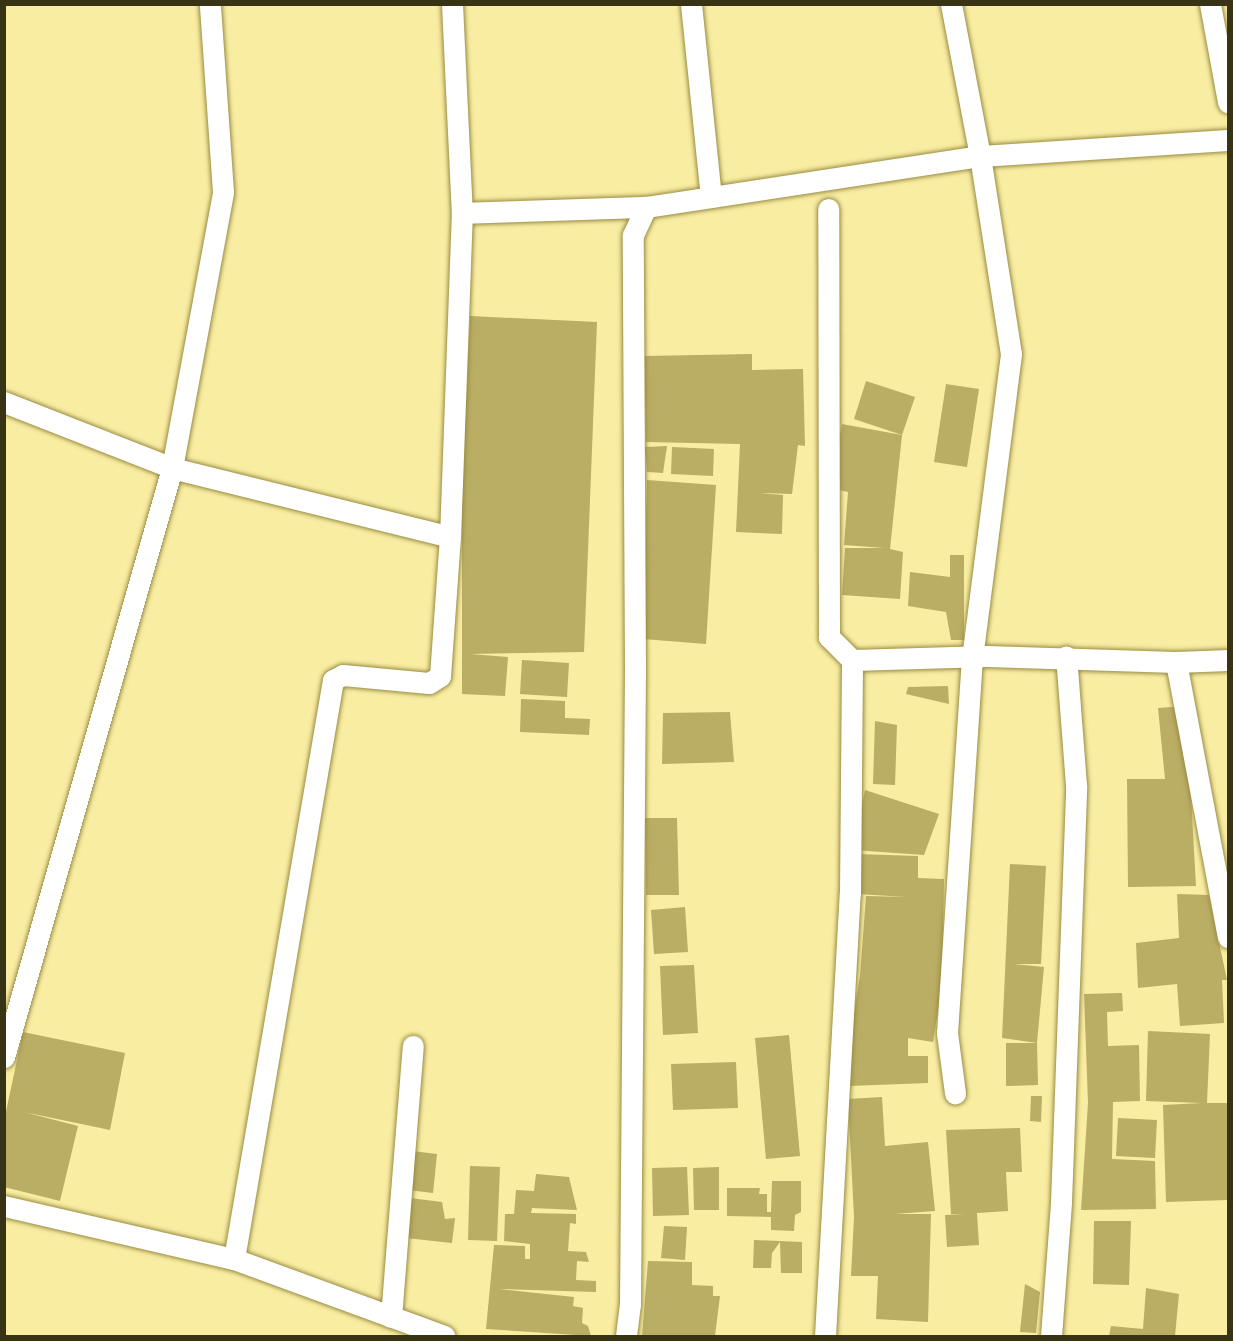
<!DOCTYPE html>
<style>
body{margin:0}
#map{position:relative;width:1233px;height:1341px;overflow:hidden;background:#f9eda2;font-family:Raleway,sans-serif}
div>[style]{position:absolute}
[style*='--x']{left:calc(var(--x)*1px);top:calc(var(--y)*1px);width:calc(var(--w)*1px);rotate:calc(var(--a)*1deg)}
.building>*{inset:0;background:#baad64}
.roads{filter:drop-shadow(0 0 2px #988c43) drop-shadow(0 0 2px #988c43)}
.minor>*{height:21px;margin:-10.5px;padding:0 10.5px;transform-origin:10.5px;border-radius:10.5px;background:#fff}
span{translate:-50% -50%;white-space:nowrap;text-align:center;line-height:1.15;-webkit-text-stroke:6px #f9eda2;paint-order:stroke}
.frame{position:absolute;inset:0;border:6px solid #383314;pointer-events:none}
</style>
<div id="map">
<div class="building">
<i style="clip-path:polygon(470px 316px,597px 322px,584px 652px,470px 654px,508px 657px,505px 696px,462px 694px,462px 488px)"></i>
<i style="clip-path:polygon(752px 354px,752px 370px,803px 369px,805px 446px,798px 445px,792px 494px,759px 493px,783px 495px,782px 534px,736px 532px,740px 444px,646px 442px,644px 356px)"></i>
<i style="clip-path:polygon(866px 381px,915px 397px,902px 435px,854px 419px)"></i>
<i style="clip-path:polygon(946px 384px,979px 389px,967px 467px,934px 462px)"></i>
<i style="clip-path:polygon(842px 424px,902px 435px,890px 549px,903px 552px,900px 599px,842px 595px,845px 548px,884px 548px,844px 545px,848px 492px,830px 488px)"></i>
<i style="clip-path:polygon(667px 446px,663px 473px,647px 472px,645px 447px)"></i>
<i style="clip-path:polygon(672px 447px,714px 449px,713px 476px,671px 474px)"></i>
<i style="clip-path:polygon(647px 480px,716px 485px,706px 644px,643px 639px)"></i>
<i style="clip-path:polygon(950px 555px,964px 555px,964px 640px,951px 640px,946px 612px,908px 606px,910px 572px,950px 577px)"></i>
<i style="clip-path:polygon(522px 660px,569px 663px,567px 697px,520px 694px)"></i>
<i style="clip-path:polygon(948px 686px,949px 704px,906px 694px,908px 687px)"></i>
<i style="clip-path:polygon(521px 699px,565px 701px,565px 718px,590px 719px,589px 735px,520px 732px)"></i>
<i style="clip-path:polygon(1186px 706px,1196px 886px,1128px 887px,1127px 779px,1165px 779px,1158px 708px)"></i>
<i style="clip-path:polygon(730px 712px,734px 762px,662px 764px,663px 713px)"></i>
<i style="clip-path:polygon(875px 721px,897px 725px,895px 785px,873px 784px)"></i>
<i style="clip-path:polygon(865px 790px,939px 814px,924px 855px,853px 850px)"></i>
<i style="clip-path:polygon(645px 818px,677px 818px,679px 895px,646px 895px)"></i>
<i style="clip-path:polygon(857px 854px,918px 856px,918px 878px,944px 879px,942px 986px,933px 1042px,908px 1038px,908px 1056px,928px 1056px,928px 1083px,849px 1086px,851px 1030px,860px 976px,866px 896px,907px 897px,857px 894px)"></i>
<i style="clip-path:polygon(1010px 864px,1046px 866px,1041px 964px,1014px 964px,1044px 967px,1037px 1043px,1002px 1038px)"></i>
<i style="clip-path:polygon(1177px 894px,1209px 895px,1227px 980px,1222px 980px,1224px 1023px,1180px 1026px,1177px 984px,1138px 988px,1136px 943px,1179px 938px)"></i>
<i style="clip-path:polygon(685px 907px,688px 952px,654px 954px,651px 910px)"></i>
<i style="clip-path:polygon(694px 965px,698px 1033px,663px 1035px,660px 966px)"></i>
<i style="clip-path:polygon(1122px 993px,1123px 1011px,1107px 1012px,1108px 1046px,1139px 1045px,1140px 1101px,1113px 1102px,1112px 1159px,1155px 1161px,1156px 1209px,1081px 1210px,1088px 1103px,1084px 994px)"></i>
<i style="clip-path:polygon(1148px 1031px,1210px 1034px,1207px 1103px,1228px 1103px,1228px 1200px,1166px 1202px,1163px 1105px,1202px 1103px,1146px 1101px)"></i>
<i style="clip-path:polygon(23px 1032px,125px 1053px,110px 1130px,24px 1112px,78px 1126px,60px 1201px,4px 1187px,4px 1121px)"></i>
<i style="clip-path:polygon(789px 1035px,800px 1156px,766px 1159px,755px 1038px)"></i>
<i style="clip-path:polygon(1006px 1043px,1037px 1043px,1038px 1085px,1006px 1086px)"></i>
<i style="clip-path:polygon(736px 1062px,738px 1108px,673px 1110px,671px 1064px)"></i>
<i style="clip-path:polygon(1031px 1096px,1042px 1096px,1041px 1122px,1030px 1121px)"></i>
<i style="clip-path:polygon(882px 1097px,885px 1146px,928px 1142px,935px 1211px,895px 1214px,931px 1214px,928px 1322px,876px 1319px,878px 1276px,851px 1276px,854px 1217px,848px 1099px)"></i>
<i style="clip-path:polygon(1118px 1118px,1157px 1120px,1155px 1158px,1116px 1156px)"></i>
<i style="clip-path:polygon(1020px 1128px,1022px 1172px,1006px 1172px,1008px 1211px,977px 1213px,979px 1245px,947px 1247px,945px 1215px,965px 1214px,951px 1214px,946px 1130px)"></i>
<i style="clip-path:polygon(412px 1151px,437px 1154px,433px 1193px,408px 1190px)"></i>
<i style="clip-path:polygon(470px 1166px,500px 1167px,497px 1241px,468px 1240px)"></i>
<i style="clip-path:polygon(687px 1167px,689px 1215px,653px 1216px,652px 1168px)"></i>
<i style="clip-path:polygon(719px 1167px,719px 1210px,694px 1210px,693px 1168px)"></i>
<i style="clip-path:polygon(536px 1174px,569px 1177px,577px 1210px,532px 1208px,531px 1213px,576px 1214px,576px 1224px,570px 1223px,568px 1251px,586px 1252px,589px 1262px,577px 1261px,576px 1280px,596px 1281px,596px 1292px,499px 1289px,574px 1297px,573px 1306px,583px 1308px,582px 1323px,588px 1326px,591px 1336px,486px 1329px,494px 1245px,525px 1246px,525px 1259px,530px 1259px,530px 1244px,504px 1241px,505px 1214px,514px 1214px,516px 1190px,534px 1191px)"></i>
<i style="clip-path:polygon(772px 1181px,801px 1181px,801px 1212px,795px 1215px,794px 1231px,771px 1230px,771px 1217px,727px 1216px,727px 1188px,760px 1188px,759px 1194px,767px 1194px,767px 1212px,771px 1212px)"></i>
<i style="clip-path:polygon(410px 1198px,442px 1202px,445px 1219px,455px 1218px,452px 1243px,406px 1238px)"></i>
<i style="clip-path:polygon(1094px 1221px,1131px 1221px,1129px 1285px,1093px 1284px)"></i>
<i style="clip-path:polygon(664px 1226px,687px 1227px,685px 1260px,661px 1258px)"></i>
<i style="clip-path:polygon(754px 1240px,802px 1242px,802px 1273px,781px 1273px,780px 1242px,772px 1253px,771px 1268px,753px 1268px)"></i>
<i style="clip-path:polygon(648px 1261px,692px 1262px,692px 1285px,713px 1286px,713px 1296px,720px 1296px,715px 1336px,642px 1336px)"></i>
<i style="clip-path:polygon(1025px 1284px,1040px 1292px,1036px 1333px,1020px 1332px)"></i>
<i style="clip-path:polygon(1146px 1288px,1179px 1294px,1175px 1336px,1109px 1336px,1111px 1326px,1143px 1329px)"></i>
</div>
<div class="roads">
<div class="minor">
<i style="--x:452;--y:4;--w:209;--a:87.3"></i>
<i style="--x:462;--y:213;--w:184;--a:-1.9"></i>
<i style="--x:646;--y:207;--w:338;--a:-8.7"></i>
<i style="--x:980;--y:156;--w:249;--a:-3.7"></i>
<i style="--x:691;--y:4;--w:194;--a:84.1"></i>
<i style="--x:951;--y:4;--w:155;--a:79.2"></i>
<i style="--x:980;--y:156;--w:200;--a:81.1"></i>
<i style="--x:1011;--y:354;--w:305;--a:97.3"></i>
<i style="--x:972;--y:657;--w:377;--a:93.8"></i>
<i style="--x:947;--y:1033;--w:61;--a:82.4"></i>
<i style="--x:1210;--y:4;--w:100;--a:79.6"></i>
<i style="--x:4;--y:402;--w:180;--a:21.4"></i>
<i style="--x:172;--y:468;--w:286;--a:13.9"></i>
<i style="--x:852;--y:660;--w:135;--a:-1.7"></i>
<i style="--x:987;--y:656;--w:189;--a:1.8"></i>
<i style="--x:1176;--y:662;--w:52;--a:-2.2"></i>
<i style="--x:1176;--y:662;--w:280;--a:79.3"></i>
<i style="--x:4;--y:1057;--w:612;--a:-74.08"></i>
<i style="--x:172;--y:468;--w:281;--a:-79.5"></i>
<i style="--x:223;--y:192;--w:188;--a:-94"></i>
<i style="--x:4;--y:1206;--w:236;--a:13"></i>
<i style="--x:234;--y:1259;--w:224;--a:20.1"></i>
<i style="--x:234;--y:1259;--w:587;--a:-80.3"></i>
<i style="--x:333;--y:680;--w:11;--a:-27"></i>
<i style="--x:343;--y:675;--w:86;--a:5.3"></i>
<i style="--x:429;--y:683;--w:13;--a:-32"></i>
<i style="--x:440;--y:676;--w:139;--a:-85.9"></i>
<i style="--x:450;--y:537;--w:324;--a:-87.9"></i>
<i style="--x:391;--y:1317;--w:272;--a:-85.4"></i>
<i style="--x:626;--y:1336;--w:31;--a:-83"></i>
<i style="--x:630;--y:1305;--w:633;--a:-89.55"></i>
<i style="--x:635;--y:672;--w:437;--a:-90.3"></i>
<i style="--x:633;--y:235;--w:31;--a:-65"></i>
<i style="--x:825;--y:1336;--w:444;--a:-86.8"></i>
<i style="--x:850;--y:893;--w:233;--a:-89.5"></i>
<i style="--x:852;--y:660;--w:33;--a:-135"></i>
<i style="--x:829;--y:637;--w:428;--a:-90.1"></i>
<i style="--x:1051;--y:1336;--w:134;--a:-85.7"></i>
<i style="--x:1061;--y:1202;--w:417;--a:-87.9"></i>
<i style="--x:1076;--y:785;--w:129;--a:-94.4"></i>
</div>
</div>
<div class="frame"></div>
</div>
